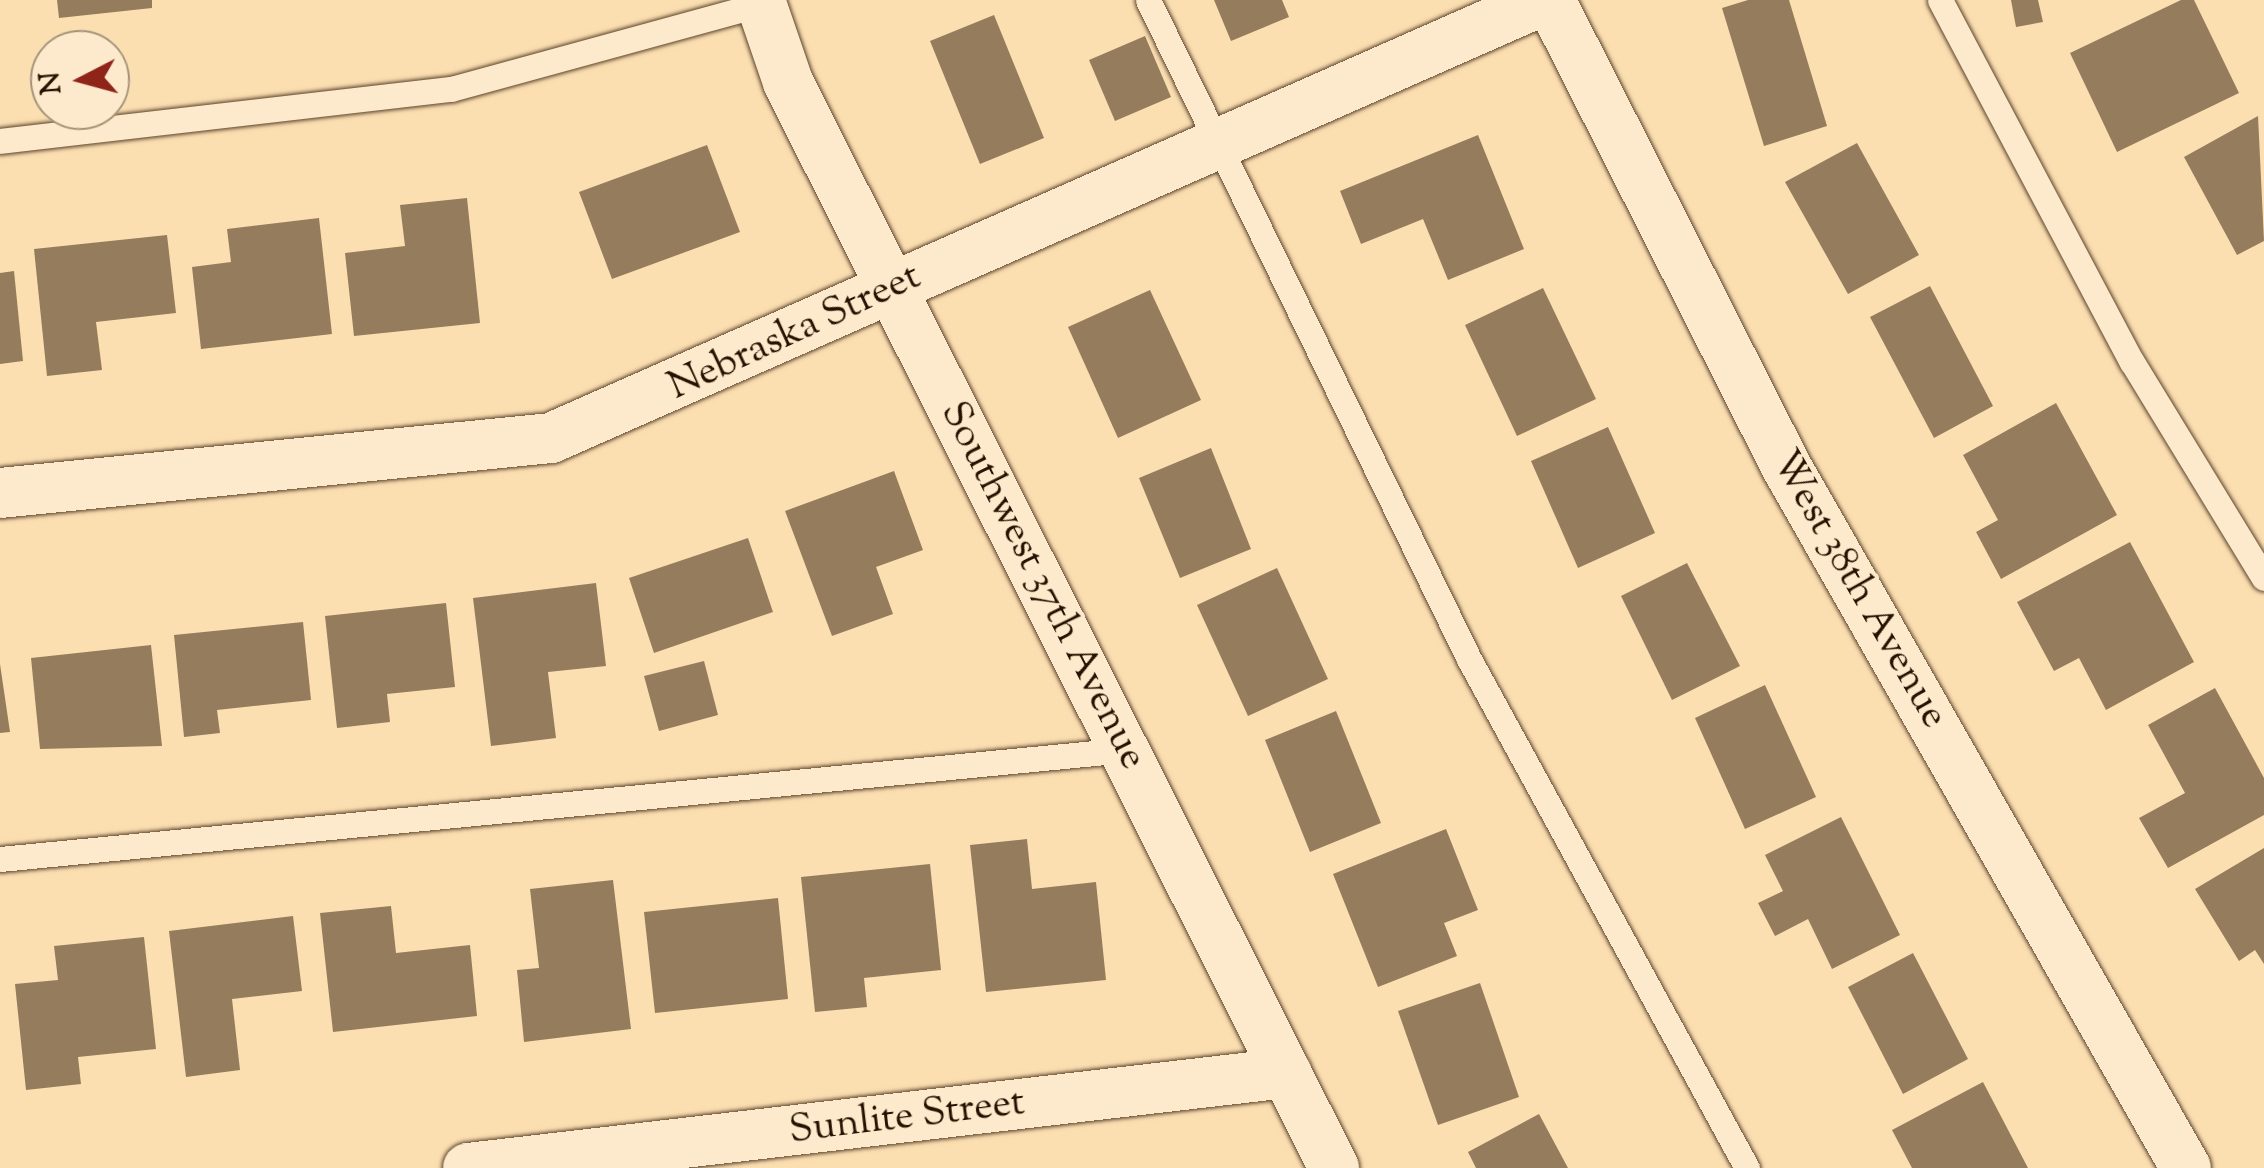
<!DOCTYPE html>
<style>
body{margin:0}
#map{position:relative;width:2264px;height:1168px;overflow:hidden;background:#fcdfb1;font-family:"Sorts Mill Goudy",serif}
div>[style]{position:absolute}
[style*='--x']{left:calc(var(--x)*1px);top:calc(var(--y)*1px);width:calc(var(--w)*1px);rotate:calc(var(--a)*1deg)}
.building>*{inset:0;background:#957c5c}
.roads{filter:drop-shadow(0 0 2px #5c442c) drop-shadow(0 0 2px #5c442c)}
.service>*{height:25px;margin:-12.5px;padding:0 12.5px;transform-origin:12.5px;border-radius:12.5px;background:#fdeacc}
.minor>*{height:50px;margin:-25px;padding:0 25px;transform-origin:25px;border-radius:25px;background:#fdeacc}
span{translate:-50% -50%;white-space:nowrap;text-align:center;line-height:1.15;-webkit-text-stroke:8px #fdeacc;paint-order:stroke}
.street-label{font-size:40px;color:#261100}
.north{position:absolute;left:30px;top:30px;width:100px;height:100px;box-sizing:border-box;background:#fdeacc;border:2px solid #a7937a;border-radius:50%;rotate:264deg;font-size:28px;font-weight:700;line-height:40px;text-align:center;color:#261100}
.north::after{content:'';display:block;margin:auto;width:35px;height:45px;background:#8f2418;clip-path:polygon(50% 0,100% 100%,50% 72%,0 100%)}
</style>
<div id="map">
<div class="building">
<i style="clip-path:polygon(57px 0,152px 0,152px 8px,59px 18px)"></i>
<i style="clip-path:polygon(1214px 0,1282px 0,1289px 17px,1231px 41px)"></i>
<i style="clip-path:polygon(1748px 0,1789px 0,1827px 126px,1764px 146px,1722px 8px)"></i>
<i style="clip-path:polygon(2011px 0,2038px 0,2043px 22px,2016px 27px)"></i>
<i style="clip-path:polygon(2181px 0,2194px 0,2239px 93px,2117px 152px,2070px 53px)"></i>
<i style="clip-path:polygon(994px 15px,1044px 138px,980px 164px,930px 41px)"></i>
<i style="clip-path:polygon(1145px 36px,1171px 97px,1115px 121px,1089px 60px)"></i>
<i style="clip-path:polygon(2258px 116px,2264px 241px,2237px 255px,2184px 157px)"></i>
<i style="clip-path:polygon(1478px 135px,1524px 249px,1448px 280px,1423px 219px,1361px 244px,1340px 191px)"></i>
<i style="clip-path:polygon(1857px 143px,1919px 255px,1848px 294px,1785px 182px)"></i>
<i style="clip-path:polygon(707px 145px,740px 232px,612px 279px,579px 192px)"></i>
<i style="clip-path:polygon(467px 198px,480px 323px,354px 336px,345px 253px,405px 246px,400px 205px)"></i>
<i style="clip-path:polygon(319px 218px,332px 334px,201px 349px,192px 267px,231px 262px,227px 229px)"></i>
<i style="clip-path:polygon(167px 235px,176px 313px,96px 322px,102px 370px,47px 376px,34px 249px)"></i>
<i style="clip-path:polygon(14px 271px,23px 361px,0 364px,0 273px)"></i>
<i style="clip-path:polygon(1930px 286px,1993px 406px,1934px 438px,1870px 317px)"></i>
<i style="clip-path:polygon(1543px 288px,1596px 399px,1517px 436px,1465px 325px)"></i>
<i style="clip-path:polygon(1150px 290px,1201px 400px,1118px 438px,1068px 327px)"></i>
<i style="clip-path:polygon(2056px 403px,2117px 515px,2001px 579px,1976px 532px,1998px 520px,1963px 455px)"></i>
<i style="clip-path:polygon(1608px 427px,1655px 533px,1578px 568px,1531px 461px)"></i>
<i style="clip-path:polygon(1211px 448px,1251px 549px,1180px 578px,1139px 478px)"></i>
<i style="clip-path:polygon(894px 471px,923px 550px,876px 567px,893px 614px,832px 636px,785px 511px)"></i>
<i style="clip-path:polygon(748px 538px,773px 612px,654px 653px,629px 578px)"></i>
<i style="clip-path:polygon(2130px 542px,2194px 662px,2106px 710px,2079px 658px,2054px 671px,2017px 602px)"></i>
<i style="clip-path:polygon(1687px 563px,1740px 666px,1672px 700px,1621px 596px)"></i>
<i style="clip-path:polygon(1277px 568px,1328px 679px,1248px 716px,1197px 605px)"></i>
<i style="clip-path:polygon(596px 583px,606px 666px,548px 672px,556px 738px,491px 746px,473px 598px)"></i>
<i style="clip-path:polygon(446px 603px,455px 687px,387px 694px,390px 722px,337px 728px,325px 616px)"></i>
<i style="clip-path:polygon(303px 622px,311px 700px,217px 710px,220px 733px,184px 737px,174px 635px)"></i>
<i style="clip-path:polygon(151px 645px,162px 746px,40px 749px,31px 658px)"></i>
<i style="clip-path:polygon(704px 661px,718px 715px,659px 731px,644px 676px)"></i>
<i style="clip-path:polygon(0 664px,10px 732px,0 733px)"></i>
<i style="clip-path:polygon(1765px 685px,1816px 797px,1745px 829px,1695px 718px)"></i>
<i style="clip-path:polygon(2215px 688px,2264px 778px,2264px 815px,2168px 868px,2139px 818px,2185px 793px,2148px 725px)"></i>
<i style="clip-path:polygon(1336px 711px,1381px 823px,1310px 852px,1265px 740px)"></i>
<i style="clip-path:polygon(1841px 817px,1900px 935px,1832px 969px,1808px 919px,1775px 936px,1758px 903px,1783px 891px,1765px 855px)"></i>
<i style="clip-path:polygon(1446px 829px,1478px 910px,1444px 923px,1457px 956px,1378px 987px,1333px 874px)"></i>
<i style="clip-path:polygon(1027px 839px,1032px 889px,1096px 882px,1106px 980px,986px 992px,970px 845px)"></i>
<i style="clip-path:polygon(2264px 848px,2264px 964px,2255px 950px,2239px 961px,2195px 889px)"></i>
<i style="clip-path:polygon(930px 864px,941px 970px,864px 978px,867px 1007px,815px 1012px,801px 877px)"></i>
<i style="clip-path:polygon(613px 880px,631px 1029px,524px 1042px,517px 970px,539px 968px,530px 889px)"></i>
<i style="clip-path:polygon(778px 898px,788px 999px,655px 1013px,644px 912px)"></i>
<i style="clip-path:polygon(391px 906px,396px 953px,470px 945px,477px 1016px,333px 1032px,320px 913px)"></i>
<i style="clip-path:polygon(293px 916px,302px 991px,232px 999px,240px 1070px,186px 1077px,169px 931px)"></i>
<i style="clip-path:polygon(144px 937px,156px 1049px,78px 1057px,81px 1084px,26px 1090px,15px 984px,58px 980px,54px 946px)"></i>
<i style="clip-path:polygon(1913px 953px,1968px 1059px,1903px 1094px,1848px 987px)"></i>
<i style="clip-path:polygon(1480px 983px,1519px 1097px,1438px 1125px,1398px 1011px)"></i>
<i style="clip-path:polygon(1983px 1082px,2028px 1168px,1912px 1168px,1892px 1130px)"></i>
<i style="clip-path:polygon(1539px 1114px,1568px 1168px,1476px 1168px,1468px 1152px)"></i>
</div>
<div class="roads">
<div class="service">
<i style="--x:1148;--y:0;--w:733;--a:64.03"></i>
<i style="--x:1469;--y:659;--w:580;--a:61.36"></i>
<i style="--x:1940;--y:0;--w:410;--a:62.1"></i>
<i style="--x:2132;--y:362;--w:253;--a:58.6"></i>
<i style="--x:0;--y:141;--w:454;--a:-6.6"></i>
<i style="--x:451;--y:89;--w:321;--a:-15.3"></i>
<i style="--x:0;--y:859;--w:1130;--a:-5.53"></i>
</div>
<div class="minor">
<i style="--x:760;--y:0;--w:87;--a:71.1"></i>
<i style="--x:788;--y:82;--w:1216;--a:63.31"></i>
<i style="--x:1550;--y:0;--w:522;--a:63.14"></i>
<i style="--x:1786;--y:466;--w:808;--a:60.33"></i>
<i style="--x:0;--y:493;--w:554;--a:-5.7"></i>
<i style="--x:551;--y:438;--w:1085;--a:-23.8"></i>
<i style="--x:468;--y:1168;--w:824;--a:-6.62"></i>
</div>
</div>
<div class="street-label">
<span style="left:795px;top:333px;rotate:-25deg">Nebraska Street</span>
<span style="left:1042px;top:586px;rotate:63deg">Southwest 37th Avenue</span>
<span style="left:1858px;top:590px;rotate:60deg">West 38th Avenue</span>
<span style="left:907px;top:1118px;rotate:-7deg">Sunlite Street</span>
</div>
<div class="north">N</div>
</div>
